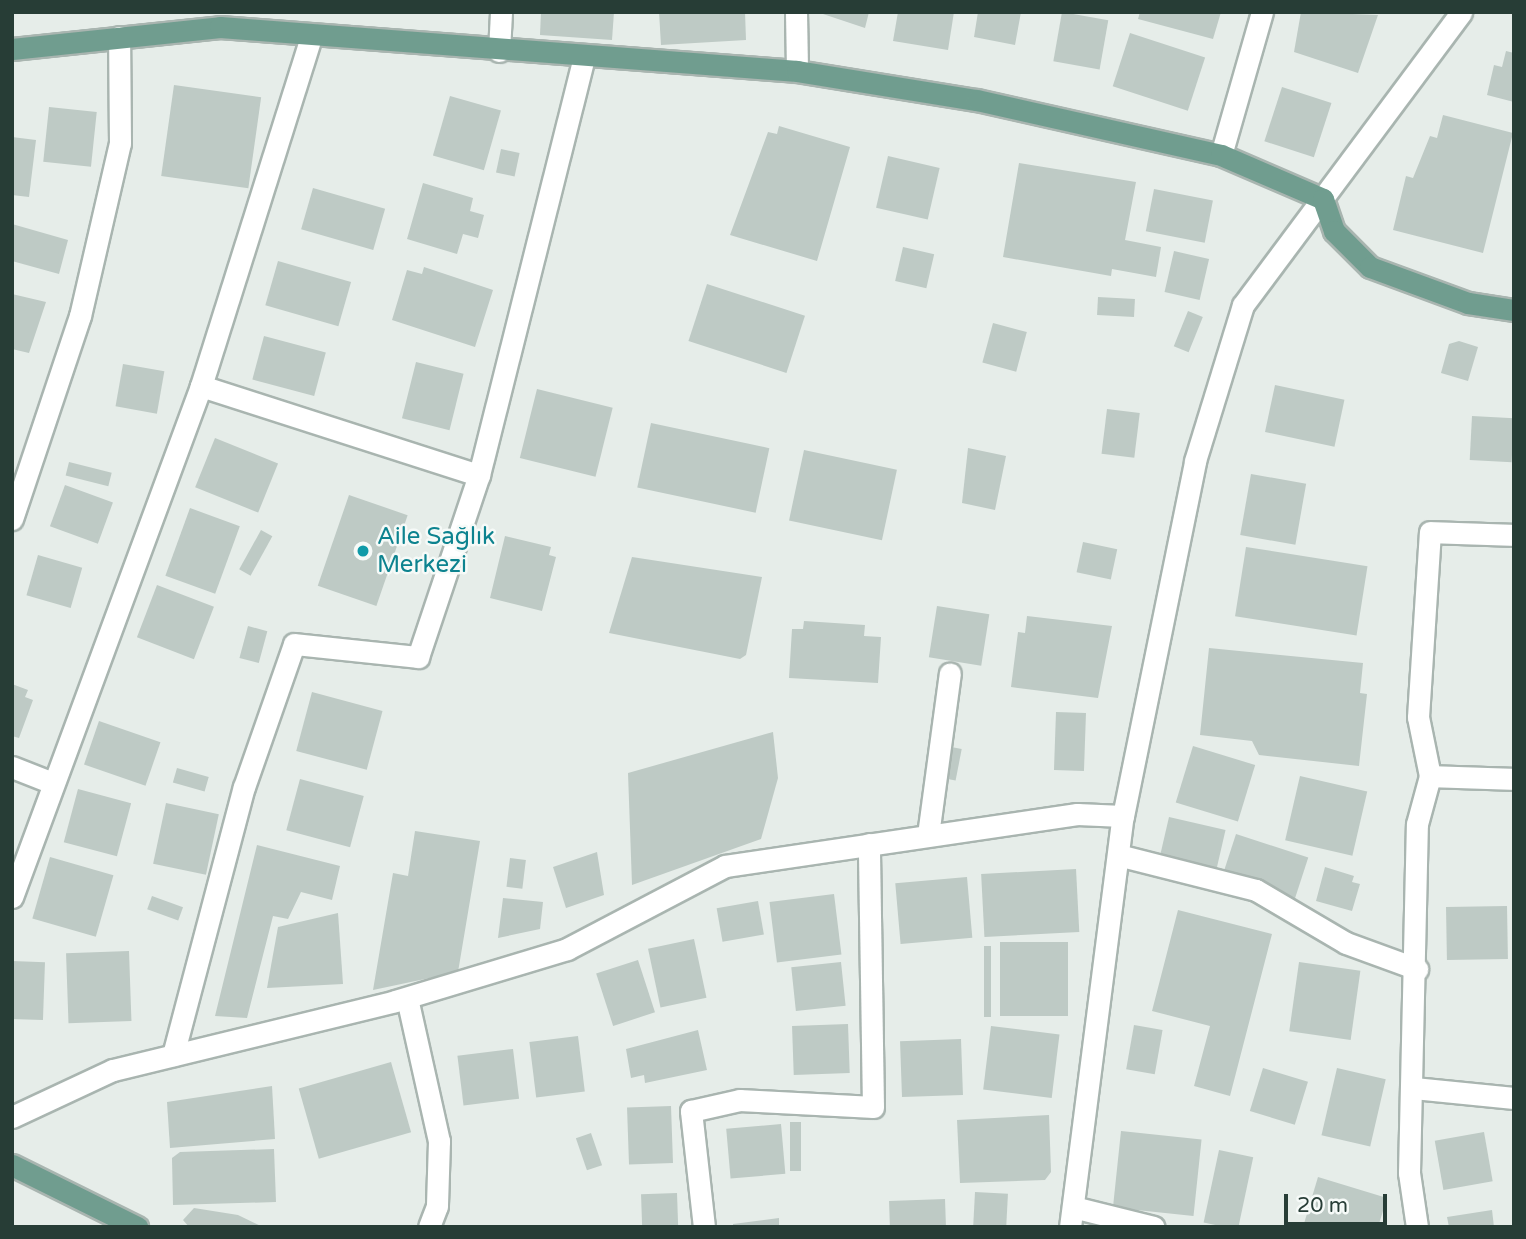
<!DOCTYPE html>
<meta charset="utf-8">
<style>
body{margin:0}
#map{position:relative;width:1526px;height:1239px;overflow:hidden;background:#e6ede9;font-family:"Varela Round",sans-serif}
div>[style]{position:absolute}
.building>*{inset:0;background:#becac5;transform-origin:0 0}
.roads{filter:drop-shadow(2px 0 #a9b5b0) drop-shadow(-2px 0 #a9b5b0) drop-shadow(0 2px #a9b5b0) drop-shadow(0 -2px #a9b5b0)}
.minor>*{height:21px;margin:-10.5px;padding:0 10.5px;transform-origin:10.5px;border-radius:10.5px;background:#fff}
.major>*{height:21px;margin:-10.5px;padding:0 10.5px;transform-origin:10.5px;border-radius:10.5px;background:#709d8f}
.dots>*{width:19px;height:19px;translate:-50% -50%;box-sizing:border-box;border:4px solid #f6faf8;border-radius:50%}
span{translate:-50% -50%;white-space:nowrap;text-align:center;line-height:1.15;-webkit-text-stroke:5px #f6faf8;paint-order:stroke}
.culture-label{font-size:24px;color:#0d838f}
.left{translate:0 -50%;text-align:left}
.frame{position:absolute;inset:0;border:14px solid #273d36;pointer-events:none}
.scale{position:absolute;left:1284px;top:1194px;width:103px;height:32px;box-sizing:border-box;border:4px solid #273d36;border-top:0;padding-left:9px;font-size:21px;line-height:24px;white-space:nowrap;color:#273d36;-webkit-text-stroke:5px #f6faf8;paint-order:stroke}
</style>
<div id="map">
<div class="building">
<i style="clip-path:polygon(541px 12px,614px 12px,612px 40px,540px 35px)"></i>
<i style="clip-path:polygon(659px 12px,745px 12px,746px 40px,661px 45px)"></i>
<i style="clip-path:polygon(817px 12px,869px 12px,865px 28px)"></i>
<i style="clip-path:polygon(898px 12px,954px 12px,948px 50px,893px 41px)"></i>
<i style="clip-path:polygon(978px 12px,1021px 12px,1015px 45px,974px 37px)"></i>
<i style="left:1062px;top:12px;width:47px;height:50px;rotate:10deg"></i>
<i style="clip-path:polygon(1140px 12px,1221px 12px,1213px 39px,1138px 19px)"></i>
<i style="clip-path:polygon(1301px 12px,1378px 15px,1358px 73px,1294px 52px)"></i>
<i style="left:1130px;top:33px;width:79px;height:56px;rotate:18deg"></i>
<i style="clip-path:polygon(1506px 51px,1514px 53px,1514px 102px,1487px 95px,1494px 65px,1502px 67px)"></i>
<i style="left:174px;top:85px;width:88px;height:92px;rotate:8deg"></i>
<i style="left:1282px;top:87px;width:52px;height:57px;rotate:18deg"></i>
<i style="left:450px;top:96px;width:53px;height:62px;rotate:16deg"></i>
<i style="left:49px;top:107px;width:48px;height:55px;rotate:6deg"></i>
<i style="clip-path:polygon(1443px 115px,1513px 133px,1483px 253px,1393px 230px,1406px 176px,1413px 178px,1430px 136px,1437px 138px)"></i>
<i style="clip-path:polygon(779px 126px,850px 147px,817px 261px,730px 235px,768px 132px,777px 134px)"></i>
<i style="clip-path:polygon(12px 137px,36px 140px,29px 197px,12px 195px)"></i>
<i style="left:501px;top:149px;width:19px;height:24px;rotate:12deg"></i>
<i style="left:888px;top:156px;width:53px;height:53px;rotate:13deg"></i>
<i style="clip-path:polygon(1019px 163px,1136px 182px,1125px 240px,1161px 247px,1156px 277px,1112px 269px,1111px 276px,1003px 257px)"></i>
<i style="clip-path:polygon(423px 183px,473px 198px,470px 211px,484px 215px,478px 238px,463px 234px,457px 254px,407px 239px)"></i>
<i style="left:313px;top:188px;width:75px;height:43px;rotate:16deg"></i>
<i style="left:1154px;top:189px;width:60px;height:43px;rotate:11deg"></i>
<i style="clip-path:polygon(12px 224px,68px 240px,59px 274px,12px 261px)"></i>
<i style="left:903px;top:247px;width:32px;height:35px;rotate:13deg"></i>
<i style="left:1174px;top:251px;width:36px;height:42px;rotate:13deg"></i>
<i style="left:278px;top:261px;width:76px;height:46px;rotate:16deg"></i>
<i style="clip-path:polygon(424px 267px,493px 290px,475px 347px,392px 320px,407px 270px,422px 274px)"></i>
<i style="left:707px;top:284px;width:103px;height:60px;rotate:18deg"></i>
<i style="clip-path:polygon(12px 294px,46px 302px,29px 353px,12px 349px)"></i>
<i style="left:1098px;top:297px;width:37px;height:18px;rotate:3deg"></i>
<i style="left:1188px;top:311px;width:16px;height:38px;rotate:22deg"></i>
<i style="left:993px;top:323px;width:35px;height:41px;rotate:15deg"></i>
<i style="left:264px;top:336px;width:64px;height:45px;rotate:15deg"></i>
<i style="clip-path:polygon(1459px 341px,1478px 347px,1468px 381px,1441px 373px,1449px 344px)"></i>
<i style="left:416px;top:362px;width:49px;height:58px;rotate:14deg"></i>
<i style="left:123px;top:364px;width:42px;height:43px;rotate:10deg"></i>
<i style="left:1275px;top:385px;width:71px;height:48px;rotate:12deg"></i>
<i style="left:537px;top:389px;width:78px;height:71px;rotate:14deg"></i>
<i style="left:1107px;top:409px;width:33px;height:45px;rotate:7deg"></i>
<i style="left:1472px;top:416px;width:42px;height:44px;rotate:3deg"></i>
<i style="left:651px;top:423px;width:121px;height:66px;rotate:12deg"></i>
<i style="left:215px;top:438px;width:68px;height:53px;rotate:22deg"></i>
<i style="clip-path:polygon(968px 448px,1006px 456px,995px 510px,962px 503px)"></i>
<i style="left:804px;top:450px;width:95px;height:72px;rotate:12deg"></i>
<i style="left:69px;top:462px;width:44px;height:14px;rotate:14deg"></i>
<i style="left:1251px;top:474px;width:56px;height:62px;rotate:10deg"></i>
<i style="left:65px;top:485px;width:51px;height:44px;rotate:20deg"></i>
<i style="left:349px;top:495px;width:62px;height:96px;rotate:19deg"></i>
<i style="left:190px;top:508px;width:53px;height:72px;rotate:20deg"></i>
<i style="left:261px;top:530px;width:13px;height:45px;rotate:29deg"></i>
<i style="clip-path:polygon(505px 536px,551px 547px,549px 555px,556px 557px,542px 611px,490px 598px)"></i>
<i style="left:1083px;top:542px;width:35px;height:31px;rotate:12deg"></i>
<i style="left:1246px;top:547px;width:123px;height:70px;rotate:9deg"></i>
<i style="left:38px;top:555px;width:46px;height:42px;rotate:16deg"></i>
<i style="clip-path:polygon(632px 557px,762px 577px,746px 655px,740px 659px,609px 633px)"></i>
<i style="left:157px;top:585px;width:61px;height:56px;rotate:21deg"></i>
<i style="left:937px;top:606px;width:53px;height:52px;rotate:9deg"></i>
<i style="clip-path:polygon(1027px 616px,1112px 626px,1098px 698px,1011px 687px,1018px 632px,1025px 633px)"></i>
<i style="clip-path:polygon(804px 621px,865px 625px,864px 636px,881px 637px,878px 683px,789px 678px,792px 629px,803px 629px)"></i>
<i style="left:248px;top:626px;width:20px;height:33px;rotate:15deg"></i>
<i style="clip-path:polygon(1209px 648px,1363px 663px,1360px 693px,1367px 694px,1359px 766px,1259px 755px,1252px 741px,1200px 735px)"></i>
<i style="clip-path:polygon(12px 684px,28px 690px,25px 697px,33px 700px,19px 738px,12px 736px)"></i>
<i style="left:312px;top:692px;width:73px;height:61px;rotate:15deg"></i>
<i style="left:1056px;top:712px;width:30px;height:58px;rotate:2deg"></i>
<i style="left:99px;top:721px;width:65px;height:46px;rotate:19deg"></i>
<i style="clip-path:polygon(773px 732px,778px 778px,761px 839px,632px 885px,628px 773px)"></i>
<i style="left:946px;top:746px;width:16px;height:32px;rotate:11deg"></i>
<i style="left:1193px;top:746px;width:65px;height:59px;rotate:17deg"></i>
<i style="left:177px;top:768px;width:33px;height:15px;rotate:16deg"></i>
<i style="left:1300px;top:776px;width:69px;height:66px;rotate:13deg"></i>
<i style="left:300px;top:779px;width:66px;height:53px;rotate:15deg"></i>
<i style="left:78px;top:789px;width:55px;height:55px;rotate:15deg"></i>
<i style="left:166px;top:803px;width:54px;height:62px;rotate:12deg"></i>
<i style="left:1169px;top:817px;width:58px;height:45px;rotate:13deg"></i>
<i style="clip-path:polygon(415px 831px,480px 841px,458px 972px,373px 990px,393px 873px,408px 876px)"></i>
<i style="left:1236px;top:834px;width:76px;height:45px;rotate:18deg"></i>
<i style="clip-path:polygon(257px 845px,340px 866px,332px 900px,301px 892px,288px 919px,273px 916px,247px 1018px,215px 1016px)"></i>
<i style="clip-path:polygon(597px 852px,604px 895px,566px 908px,553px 867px)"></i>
<i style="left:50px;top:857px;width:66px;height:64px;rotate:16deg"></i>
<i style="left:510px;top:858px;width:16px;height:29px;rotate:7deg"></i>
<i style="clip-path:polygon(1325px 867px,1354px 876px,1352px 882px,1360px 884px,1352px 911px,1316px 901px)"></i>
<i style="left:1076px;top:869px;width:63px;height:95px;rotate:87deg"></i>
<i style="left:967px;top:877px;width:61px;height:72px;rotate:85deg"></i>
<i style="left:834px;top:894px;width:61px;height:65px;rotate:83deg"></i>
<i style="left:152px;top:896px;width:33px;height:14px;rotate:20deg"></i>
<i style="clip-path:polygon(503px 898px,543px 902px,540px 929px,498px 938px)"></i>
<i style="left:758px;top:901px;width:34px;height:42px;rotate:80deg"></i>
<i style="left:1507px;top:906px;width:53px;height:61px;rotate:89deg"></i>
<i style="clip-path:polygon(1178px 910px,1272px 934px,1230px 1096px,1194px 1086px,1210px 1026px,1152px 1011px)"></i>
<i style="clip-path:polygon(338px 913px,343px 984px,267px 988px,278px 927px)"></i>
<i style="left:694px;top:939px;width:60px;height:47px;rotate:78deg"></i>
<i style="left:1000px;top:942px;width:68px;height:74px"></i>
<i style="left:984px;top:946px;width:7px;height:71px"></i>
<i style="left:129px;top:951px;width:70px;height:63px;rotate:88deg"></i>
<i style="left:638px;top:960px;width:55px;height:44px;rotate:72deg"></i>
<i style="left:12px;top:961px;width:33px;height:58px;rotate:2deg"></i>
<i style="left:841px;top:962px;width:44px;height:50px;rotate:84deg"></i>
<i style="left:1299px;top:962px;width:62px;height:70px;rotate:8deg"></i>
<i style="left:848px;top:1024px;width:49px;height:56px;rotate:88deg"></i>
<i style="left:1134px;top:1025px;width:29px;height:45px;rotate:10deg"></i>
<i style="left:991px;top:1026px;width:69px;height:64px;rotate:7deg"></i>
<i style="clip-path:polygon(698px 1030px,707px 1070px,645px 1083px,644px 1075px,631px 1078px,626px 1049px)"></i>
<i style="left:578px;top:1036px;width:56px;height:49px;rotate:83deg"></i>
<i style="left:961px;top:1039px;width:56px;height:61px;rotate:88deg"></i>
<i style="left:513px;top:1049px;width:50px;height:56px;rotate:83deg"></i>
<i style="left:391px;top:1062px;width:73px;height:96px;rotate:74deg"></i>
<i style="left:1263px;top:1068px;width:47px;height:45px;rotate:17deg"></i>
<i style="left:1337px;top:1068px;width:50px;height:69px;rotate:13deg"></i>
<i style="clip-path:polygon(272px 1086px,275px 1139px,170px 1148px,167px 1102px)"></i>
<i style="left:671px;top:1106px;width:57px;height:44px;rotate:88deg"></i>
<i style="clip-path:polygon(1049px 1115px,1051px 1172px,1045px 1180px,960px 1183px,957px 1120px)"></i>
<i style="left:790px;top:1122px;width:11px;height:49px"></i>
<i style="left:781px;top:1124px;width:50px;height:55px;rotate:85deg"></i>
<i style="left:1121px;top:1131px;width:81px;height:77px;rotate:6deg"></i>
<i style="left:1484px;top:1132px;width:50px;height:50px;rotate:80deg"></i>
<i style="left:591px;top:1133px;width:34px;height:16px;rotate:71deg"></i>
<i style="clip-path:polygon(274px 1149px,276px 1202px,173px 1205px,172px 1158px,180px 1152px)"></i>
<i style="left:1219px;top:1150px;width:35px;height:74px;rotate:12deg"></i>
<i style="clip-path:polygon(1318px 1177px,1387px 1198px,1378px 1227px,1303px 1227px)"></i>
<i style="left:975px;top:1192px;width:33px;height:35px;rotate:3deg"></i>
<i style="left:677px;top:1193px;width:34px;height:36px;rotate:88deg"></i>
<i style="left:945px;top:1199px;width:28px;height:56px;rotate:88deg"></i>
<i style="clip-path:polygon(194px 1208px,238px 1215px,263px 1227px,189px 1227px,183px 1220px)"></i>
<i style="clip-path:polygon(1492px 1210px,1494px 1227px,1449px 1227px,1447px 1217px)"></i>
<i style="clip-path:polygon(779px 1218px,779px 1227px,733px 1227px,733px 1224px)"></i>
</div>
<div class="roads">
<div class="minor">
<i style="left:796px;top:12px;width:59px;rotate:89deg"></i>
<i style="left:499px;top:51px;width:39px;rotate:-87deg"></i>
<i style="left:1221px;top:155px;width:149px;rotate:-74deg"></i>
<i style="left:201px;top:386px;width:292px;rotate:17.8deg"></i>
<i style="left:12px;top:519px;width:214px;rotate:-71.5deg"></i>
<i style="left:80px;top:316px;width:178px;rotate:-77deg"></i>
<i style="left:120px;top:143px;width:106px;rotate:-90.5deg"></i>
<i style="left:12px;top:767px;width:41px;rotate:21.5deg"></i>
<i style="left:1430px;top:776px;width:84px;rotate:2deg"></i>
<i style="left:928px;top:835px;width:163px;rotate:-82.3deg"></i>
<i style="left:1118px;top:855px;width:142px;rotate:14.2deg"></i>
<i style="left:1256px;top:890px;width:104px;rotate:30.5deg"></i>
<i style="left:1346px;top:943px;width:76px;rotate:20.1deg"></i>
<i style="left:12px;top:897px;width:545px;rotate:-69.7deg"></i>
<i style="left:201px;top:386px;width:366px;rotate:-72.5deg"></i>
<i style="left:407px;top:998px;width:147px;rotate:77.4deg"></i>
<i style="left:439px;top:1141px;width:65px;rotate:91.8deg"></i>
<i style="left:437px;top:1206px;width:22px;rotate:111deg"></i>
<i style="left:173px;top:1055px;width:277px;rotate:-75.2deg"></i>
<i style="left:244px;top:787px;width:151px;rotate:-70.7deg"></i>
<i style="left:294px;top:644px;width:125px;rotate:6deg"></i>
<i style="left:418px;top:657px;width:192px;rotate:-71.5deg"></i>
<i style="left:479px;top:475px;width:432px;rotate:-75.9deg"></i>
<i style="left:1414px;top:1088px;width:100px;rotate:5.7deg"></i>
<i style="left:12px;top:1117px;width:111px;rotate:-25deg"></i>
<i style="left:113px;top:1070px;width:290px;rotate:-13.7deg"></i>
<i style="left:395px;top:1001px;width:180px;rotate:-16.8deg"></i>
<i style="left:567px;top:949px;width:178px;rotate:-27.7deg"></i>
<i style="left:725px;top:866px;width:356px;rotate:-8.4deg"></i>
<i style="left:1077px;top:814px;width:46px;rotate:2.5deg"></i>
<i style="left:1123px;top:816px;width:362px;rotate:-78.5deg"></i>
<i style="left:1195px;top:461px;width:163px;rotate:-72.9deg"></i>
<i style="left:1243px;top:305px;width:365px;rotate:-53.3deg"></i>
<i style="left:1073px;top:1207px;width:83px;rotate:13.9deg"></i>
<i style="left:704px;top:1227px;width:117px;rotate:-96.4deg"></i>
<i style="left:691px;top:1111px;width:50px;rotate:-12.7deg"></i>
<i style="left:740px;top:1100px;width:133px;rotate:3deg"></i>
<i style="left:873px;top:1107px;width:263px;rotate:-90.9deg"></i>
<i style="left:1070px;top:1227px;width:414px;rotate:-82.7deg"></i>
<i style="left:1417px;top:1227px;width:55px;rotate:-98.4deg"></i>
<i style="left:1409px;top:1173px;width:349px;rotate:-88.7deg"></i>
<i style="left:1417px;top:824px;width:50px;rotate:-74.8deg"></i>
<i style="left:1430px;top:776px;width:60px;rotate:-101.5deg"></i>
<i style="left:1418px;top:717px;width:185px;rotate:-86.3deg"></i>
<i style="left:1430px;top:532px;width:84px;rotate:2deg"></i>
</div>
<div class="major">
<i style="left:12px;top:49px;width:209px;rotate:-6deg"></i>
<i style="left:220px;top:27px;width:579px;rotate:4.36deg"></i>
<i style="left:797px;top:71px;width:182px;rotate:9.2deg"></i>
<i style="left:977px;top:100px;width:250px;rotate:12.7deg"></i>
<i style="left:1221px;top:155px;width:111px;rotate:23.3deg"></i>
<i style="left:1323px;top:199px;width:34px;rotate:71deg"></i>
<i style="left:1334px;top:231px;width:51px;rotate:45deg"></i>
<i style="left:1370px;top:267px;width:104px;rotate:20.2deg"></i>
<i style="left:1468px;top:303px;width:47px;rotate:8.7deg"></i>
<i style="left:12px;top:1165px;width:140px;rotate:26.4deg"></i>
</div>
</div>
<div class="dots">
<i style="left:363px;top:551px;background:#0f9aa8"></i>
</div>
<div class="culture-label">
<span class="left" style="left:377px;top:551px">Aile Sağlık<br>Merkezi</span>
</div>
<div class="frame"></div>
<div class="scale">20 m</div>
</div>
